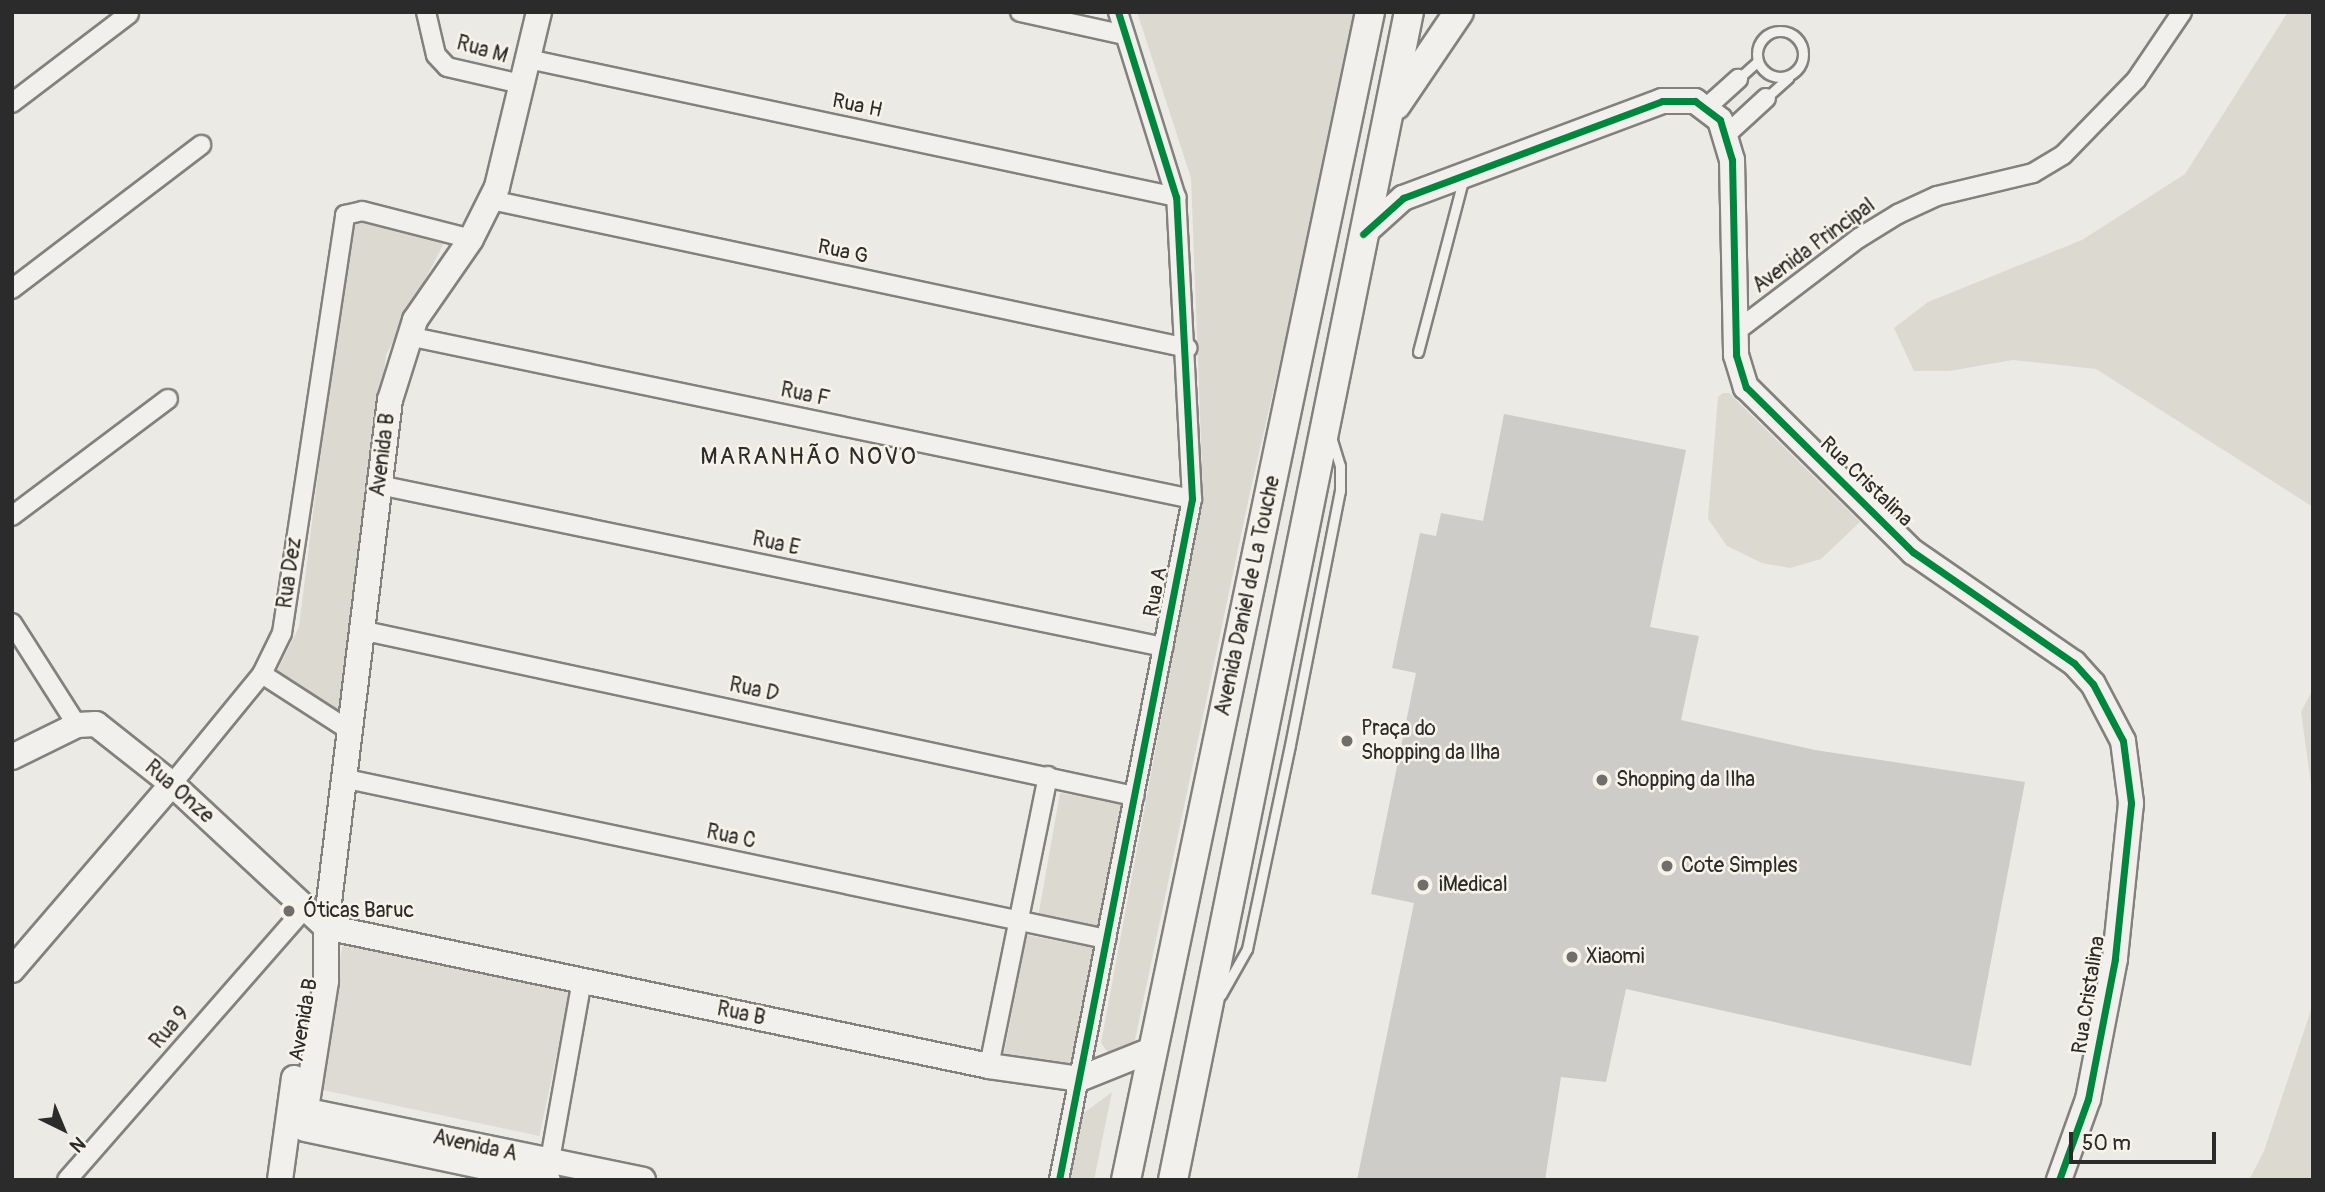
<!DOCTYPE html>
<meta charset="utf-8">
<style>
body{margin:0}
#map{position:relative;width:2325px;height:1192px;overflow:hidden;background:#eceae4;font-family:Pangolin,sans-serif}
div>[style]{position:absolute}
.built>*{inset:0;background:#dddbd3;transform-origin:0 0}
.green>*{inset:0;background:#dcd9d1;transform-origin:0 0}
.building>*{inset:0;background:#ceccc8}
.roads{filter:drop-shadow(2px 0 #82817e) drop-shadow(-2px 0 #82817e) drop-shadow(0 2px #82817e) drop-shadow(0 -2px #82817e)}
.lane>*{height:9px;margin:-4.5px;padding:0 4.5px;transform-origin:4.5px;border-radius:4.5px;background:#f1f0ec}
.lane>.ring{margin:-4.5px;padding:0;box-sizing:content-box;background:none;border:9px solid #f1f0ec;border-radius:50%}
.street>*{height:18px;margin:-9px;padding:0 9px;transform-origin:9px;border-radius:9px;background:#f1f0ec}
.secondary>*{height:24px;margin:-12px;padding:0 12px;transform-origin:12px;border-radius:12px;background:#f1f0ec}
.primary>*{height:28px;margin:-14px;padding:0 14px;transform-origin:14px;border-radius:14px;background:#f1f0ec}
.cycleway>*{height:7px;margin:-3.5px;padding:0 3.5px;transform-origin:3.5px;border-radius:3.5px;background:#00873e}
.dots>*{width:19px;height:19px;translate:-50% -50%;box-sizing:border-box;border:4px solid #f7f3e8;border-radius:50%}
span{translate:-50% -50%;white-space:nowrap;text-align:center;line-height:1.15;-webkit-text-stroke:5px #f7f3e8;paint-order:stroke}
.street-label{font-size:21px;color:#2b2b2b}
.poi-label{font-size:21px;color:#2b2b2b}
.left{translate:0 -50%;text-align:left}
.quarter-label{font-size:24px;color:#2b2b2b;letter-spacing:2px}
.frame{position:absolute;inset:0;border:14px solid #2b2b2b;pointer-events:none}
.north{position:absolute;left:28px;top:1094px;width:70px;height:70px;-webkit-text-stroke:5px #f7f3e8;paint-order:stroke;rotate:137deg;font-size:19px;font-weight:700;line-height:28px;text-align:center;color:#2b2b2b}
.north::after{content:'';display:block;margin:auto;width:24px;height:32px;background:#2b2b2b;clip-path:polygon(50% 0,100% 100%,50% 72%,0 100%)}
.scale{position:absolute;left:2069px;top:1132px;width:147px;height:32px;box-sizing:border-box;border:4px solid #2b2b2b;border-top:0;padding-left:9px;font-size:21px;line-height:24px;white-space:nowrap;color:#2b2b2b;-webkit-text-stroke:5px #f7f3e8;paint-order:stroke}
</style>
<div id="map">
<div class="built">
<i style="left:343px;top:944px;width:232px;height:147px;rotate:12deg"></i>
</div>
<div class="green">
<i style="clip-path:polygon(1137px 12px,1360px 12px,1249px 497px,1135px 1040px,1126px 1051px,1110px 1055px,1101px 1043px,1203px 493px,1191px 178px)"></i>
<i style="clip-path:polygon(2288px 12px,2313px 12px,2313px 507px,2096px 369px,2013px 360px,1949px 371px,1914px 371px,1894px 328px,1928px 302px,2082px 240px,2185px 174px)"></i>
<i style="clip-path:polygon(350px 214px,444px 243px,386px 355px,342px 715px,276px 673px,299px 627px)"></i>
<i style="clip-path:polygon(1723px 393px,1729px 393px,1860px 522px,1821px 559px,1790px 568px,1762px 563px,1727px 546px,1708px 519px,1718px 397px)"></i>
<i style="clip-path:polygon(2313px 689px,2313px 798px,2301px 712px)"></i>
<i style="left:1060px;top:793px;width:66px;height:125px;rotate:10deg"></i>
<i style="left:1027px;top:935px;width:67px;height:126px;rotate:11deg"></i>
<i style="clip-path:polygon(2313px 984px,2313px 1180px,2249px 1180px,2264px 1151px,2312px 1007px)"></i>
<i style="clip-path:polygon(1112px 1092px,1094px 1180px,1068px 1180px,1081px 1115px)"></i>
</div>
<div class="building">
<i style="clip-path:polygon(1504px 414px,1686px 450px,1650px 627px,1699px 636px,1681px 720px,1815px 750px,2025px 782px,1971px 1066px,1626px 989px,1606px 1082px,1561px 1077px,1545px 1180px,1357px 1180px,1414px 903px,1371px 894px,1416px 673px,1392px 668px,1420px 533px,1436px 536px,1441px 513px,1483px 521px)"></i>
</div>
<div class="roads">
<div class="lane">
<i class="ring" style="left:1757px;top:31px;width:37px;height:37px"></i>
<i style="left:1738px;top:79px;width:25px;rotate:-42deg"></i>
<i style="left:1766px;top:98px;width:30px;rotate:-42deg"></i>
<i style="left:1418px;top:352px;width:177px;rotate:-75.3deg"></i>
<i style="left:1221px;top:995px;width:53px;rotate:-60.5deg"></i>
<i style="left:1247px;top:949px;width:208px;rotate:-78.1deg"></i>
<i style="left:1290px;top:745px;width:259px;rotate:-78.9deg"></i>
<i style="left:1340px;top:491px;width:25px;rotate:-90deg"></i>
<i style="left:1340px;top:466px;width:28px;rotate:-107deg"></i>
</div>
<div class="street">
<i style="left:426px;top:12px;width:44px;rotate:76.9deg"></i>
<i style="left:436px;top:55px;width:16px;rotate:47deg"></i>
<i style="left:447px;top:67px;width:76px;rotate:12.9deg"></i>
<i style="left:1020px;top:12px;width:107px;rotate:12.4deg"></i>
<i style="left:528px;top:59px;width:663px;rotate:12.02deg"></i>
<i style="left:12px;top:103px;width:147px;rotate:-37.3deg"></i>
<i style="left:1707px;top:107px;width:42px;rotate:-42.1deg"></i>
<i style="left:1727px;top:134px;width:53px;rotate:-42.7deg"></i>
<i style="left:491px;top:200px;width:712px;rotate:12deg"></i>
<i style="left:12px;top:289px;width:238px;rotate:-37.3deg"></i>
<i style="left:1735px;top:332px;width:156px;rotate:-37.2deg"></i>
<i style="left:1859px;top:238px;width:46px;rotate:-31.6deg"></i>
<i style="left:1898px;top:214px;width:43px;rotate:-24.8deg"></i>
<i style="left:1937px;top:196px;width:99px;rotate:-13.5deg"></i>
<i style="left:2033px;top:173px;width:35px;rotate:-31deg"></i>
<i style="left:2063px;top:155px;width:105px;rotate:-45.8deg"></i>
<i style="left:2136px;top:80px;width:82px;rotate:-55.9deg"></i>
<i style="left:408px;top:336px;width:801px;rotate:11.74deg"></i>
<i style="left:379px;top:485px;width:801px;rotate:11.67deg"></i>
<i style="left:12px;top:516px;width:195px;rotate:-36.9deg"></i>
<i style="left:12px;top:623px;width:121px;rotate:57.5deg"></i>
<i style="left:365px;top:631px;width:787px;rotate:12.11deg"></i>
<i style="left:262px;top:674px;width:107px;rotate:32.8deg"></i>
<i style="left:347px;top:779px;width:776px;rotate:11.9deg"></i>
<i style="left:172px;top:784px;width:142px;rotate:-50.7deg"></i>
<i style="left:262px;top:674px;width:46px;rotate:-64deg"></i>
<i style="left:282px;top:633px;width:423px;rotate:-81.4deg"></i>
<i style="left:345px;top:215px;width:17px;rotate:-13deg"></i>
<i style="left:362px;top:211px;width:113px;rotate:14.4deg"></i>
<i style="left:989px;top:1066px;width:296px;rotate:-78.5deg"></i>
<i style="left:548px;top:1171px;width:193px;rotate:-79.9deg"></i>
<i style="left:67px;top:1180px;width:364px;rotate:-48.8deg"></i>
<i style="left:1059px;top:1180px;width:694px;rotate:-78.95deg"></i>
<i style="left:1192px;top:499px;width:302px;rotate:-93deg"></i>
<i style="left:1176px;top:197px;width:194px;rotate:-107.4deg"></i>
</div>
<div class="secondary">
<i style="left:1363px;top:234px;width:54px;rotate:-42deg"></i>
<i style="left:1403px;top:198px;width:277px;rotate:-20.5deg"></i>
<i style="left:1662px;top:101px;width:33px"></i>
<i style="left:1695px;top:101px;width:31px;rotate:37deg"></i>
<i style="left:1720px;top:120px;width:42px;rotate:73.3deg"></i>
<i style="left:1732px;top:160px;width:195px;rotate:88.8deg"></i>
<i style="left:1736px;top:355px;width:34px;rotate:73deg"></i>
<i style="left:1746px;top:387px;width:235px;rotate:44.7deg"></i>
<i style="left:1913px;top:552px;width:196px;rotate:34.6deg"></i>
<i style="left:2074px;top:663px;width:28px;rotate:48deg"></i>
<i style="left:2093px;top:684px;width:64px;rotate:62.2deg"></i>
<i style="left:2123px;top:741px;width:63px;rotate:82.6deg"></i>
<i style="left:2131px;top:803px;width:157px;rotate:95.9deg"></i>
<i style="left:2115px;top:959px;width:143px;rotate:100.9deg"></i>
<i style="left:2088px;top:1099px;width:86px;rotate:109.7deg"></i>
<i style="left:12px;top:757px;width:72px;rotate:-26.2deg"></i>
<i style="left:77px;top:725px;width:19px;rotate:-3deg"></i>
<i style="left:96px;top:724px;width:97px;rotate:38.3deg"></i>
<i style="left:172px;top:784px;width:210px;rotate:42.9deg"></i>
<i style="left:326px;top:927px;width:677px;rotate:11.84deg"></i>
<i style="left:989px;top:1066px;width:91px;rotate:8.2deg"></i>
<i style="left:1079px;top:1079px;width:81px;rotate:-21.8deg"></i>
<i style="left:12px;top:970px;width:245px;rotate:-49.3deg"></i>
<i style="left:306px;top:1109px;width:130px;rotate:-81.1deg"></i>
<i style="left:326px;top:981px;width:54px;rotate:-90deg"></i>
<i style="left:326px;top:927px;width:531px;rotate:-83.08deg"></i>
<i style="left:390px;top:400px;width:84px;rotate:-72.6deg"></i>
<i style="left:415px;top:320px;width:98px;rotate:-55.3deg"></i>
<i style="left:471px;top:239px;width:58px;rotate:-63.4deg"></i>
<i style="left:497px;top:187px;width:180px;rotate:-76.5deg"></i>
<i style="left:308px;top:1111px;width:342px;rotate:11.6deg"></i>
<i style="left:305px;top:1129px;width:248px;rotate:11.9deg"></i>
<i style="left:280px;top:1180px;width:103px;rotate:-82.2deg"></i>
</div>
<div class="primary">
<i style="left:1396px;top:105px;width:112px;rotate:-55.9deg"></i>
<i style="left:1126px;top:1180px;width:1193px;rotate:-78.2deg"></i>
<i style="left:1173px;top:1180px;width:1192px;rotate:-78.58deg"></i>
</div>
</div>
<div class="cycleway">
<i style="left:1363px;top:234px;width:54px;rotate:-42deg"></i>
<i style="left:1403px;top:198px;width:277px;rotate:-20.5deg"></i>
<i style="left:1662px;top:101px;width:33px"></i>
<i style="left:1695px;top:101px;width:31px;rotate:37deg"></i>
<i style="left:1720px;top:120px;width:42px;rotate:73.3deg"></i>
<i style="left:1732px;top:160px;width:195px;rotate:88.8deg"></i>
<i style="left:1736px;top:355px;width:34px;rotate:73deg"></i>
<i style="left:1746px;top:387px;width:235px;rotate:44.7deg"></i>
<i style="left:1913px;top:552px;width:196px;rotate:34.6deg"></i>
<i style="left:2074px;top:663px;width:28px;rotate:48deg"></i>
<i style="left:2093px;top:684px;width:64px;rotate:62.2deg"></i>
<i style="left:2123px;top:741px;width:63px;rotate:82.6deg"></i>
<i style="left:2131px;top:803px;width:157px;rotate:95.9deg"></i>
<i style="left:2115px;top:959px;width:143px;rotate:100.9deg"></i>
<i style="left:2088px;top:1099px;width:86px;rotate:109.7deg"></i>
<i style="left:1059px;top:1180px;width:694px;rotate:-78.95deg"></i>
<i style="left:1192px;top:499px;width:302px;rotate:-93deg"></i>
<i style="left:1176px;top:197px;width:194px;rotate:-107.4deg"></i>
</div>
<div class="dots">
<i style="left:1347px;top:741px;background:#6f6e6c"></i>
<i style="left:1602px;top:780px;background:#6f6e6c"></i>
<i style="left:1667px;top:866px;background:#6f6e6c"></i>
<i style="left:1423px;top:885px;background:#6f6e6c"></i>
<i style="left:289px;top:911px;background:#6f6e6c"></i>
<i style="left:1572px;top:957px;background:#6f6e6c"></i>
</div>
<div class="street-label">
<span style="left:482px;top:50px;rotate:16deg">Rua M</span>
<span style="left:857px;top:106px;rotate:12deg">Rua H</span>
<span style="left:1814px;top:246px;rotate:-36deg">Avenida Principal</span>
<span style="left:843px;top:252px;rotate:12deg">Rua G</span>
<span style="left:805px;top:395px;rotate:12deg">Rua F</span>
<span style="left:383px;top:455px;rotate:-83deg">Avenida B</span>
<span style="left:1866px;top:482px;rotate:44deg">Rua Cristalina</span>
<span style="left:776px;top:544px;rotate:12deg">Rua E</span>
<span style="left:290px;top:573px;rotate:-82deg">Rua Dez</span>
<span style="left:1156px;top:592px;rotate:-79deg">Rua A</span>
<span style="left:1248px;top:596px;rotate:-78deg">Avenida Daniel de La Touche</span>
<span style="left:754px;top:690px;rotate:12deg">Rua D</span>
<span style="left:179px;top:792px;rotate:41deg">Rua Onze</span>
<span style="left:731px;top:837px;rotate:12deg">Rua C</span>
<span style="left:2089px;top:995px;rotate:-81deg">Rua Cristalina</span>
<span style="left:741px;top:1014px;rotate:12deg">Rua B</span>
<span style="left:304px;top:1020px;rotate:-80deg">Avenida B</span>
<span style="left:170px;top:1028px;rotate:-49deg">Rua 9</span>
<span style="left:475px;top:1146px;rotate:12deg">Avenida A</span>
</div>
<div class="poi-label">
<span class="left" style="left:1361px;top:741px">Praça do<br>Shopping da Ilha</span>
<span class="left" style="left:1616px;top:780px">Shopping da Ilha</span>
<span class="left" style="left:1681px;top:866px">Cote Simples</span>
<span class="left" style="left:1439px;top:885px">iMedical</span>
<span class="left" style="left:303px;top:911px">Óticas Baruc</span>
<span class="left" style="left:1586px;top:957px">Xiaomi</span>
</div>
<div class="quarter-label">
<span style="left:809px;top:457px">MARANHÃO NOVO</span>
</div>
<div class="frame"></div>
<div class="north">N</div>
<div class="scale">50 m</div>
</div>
